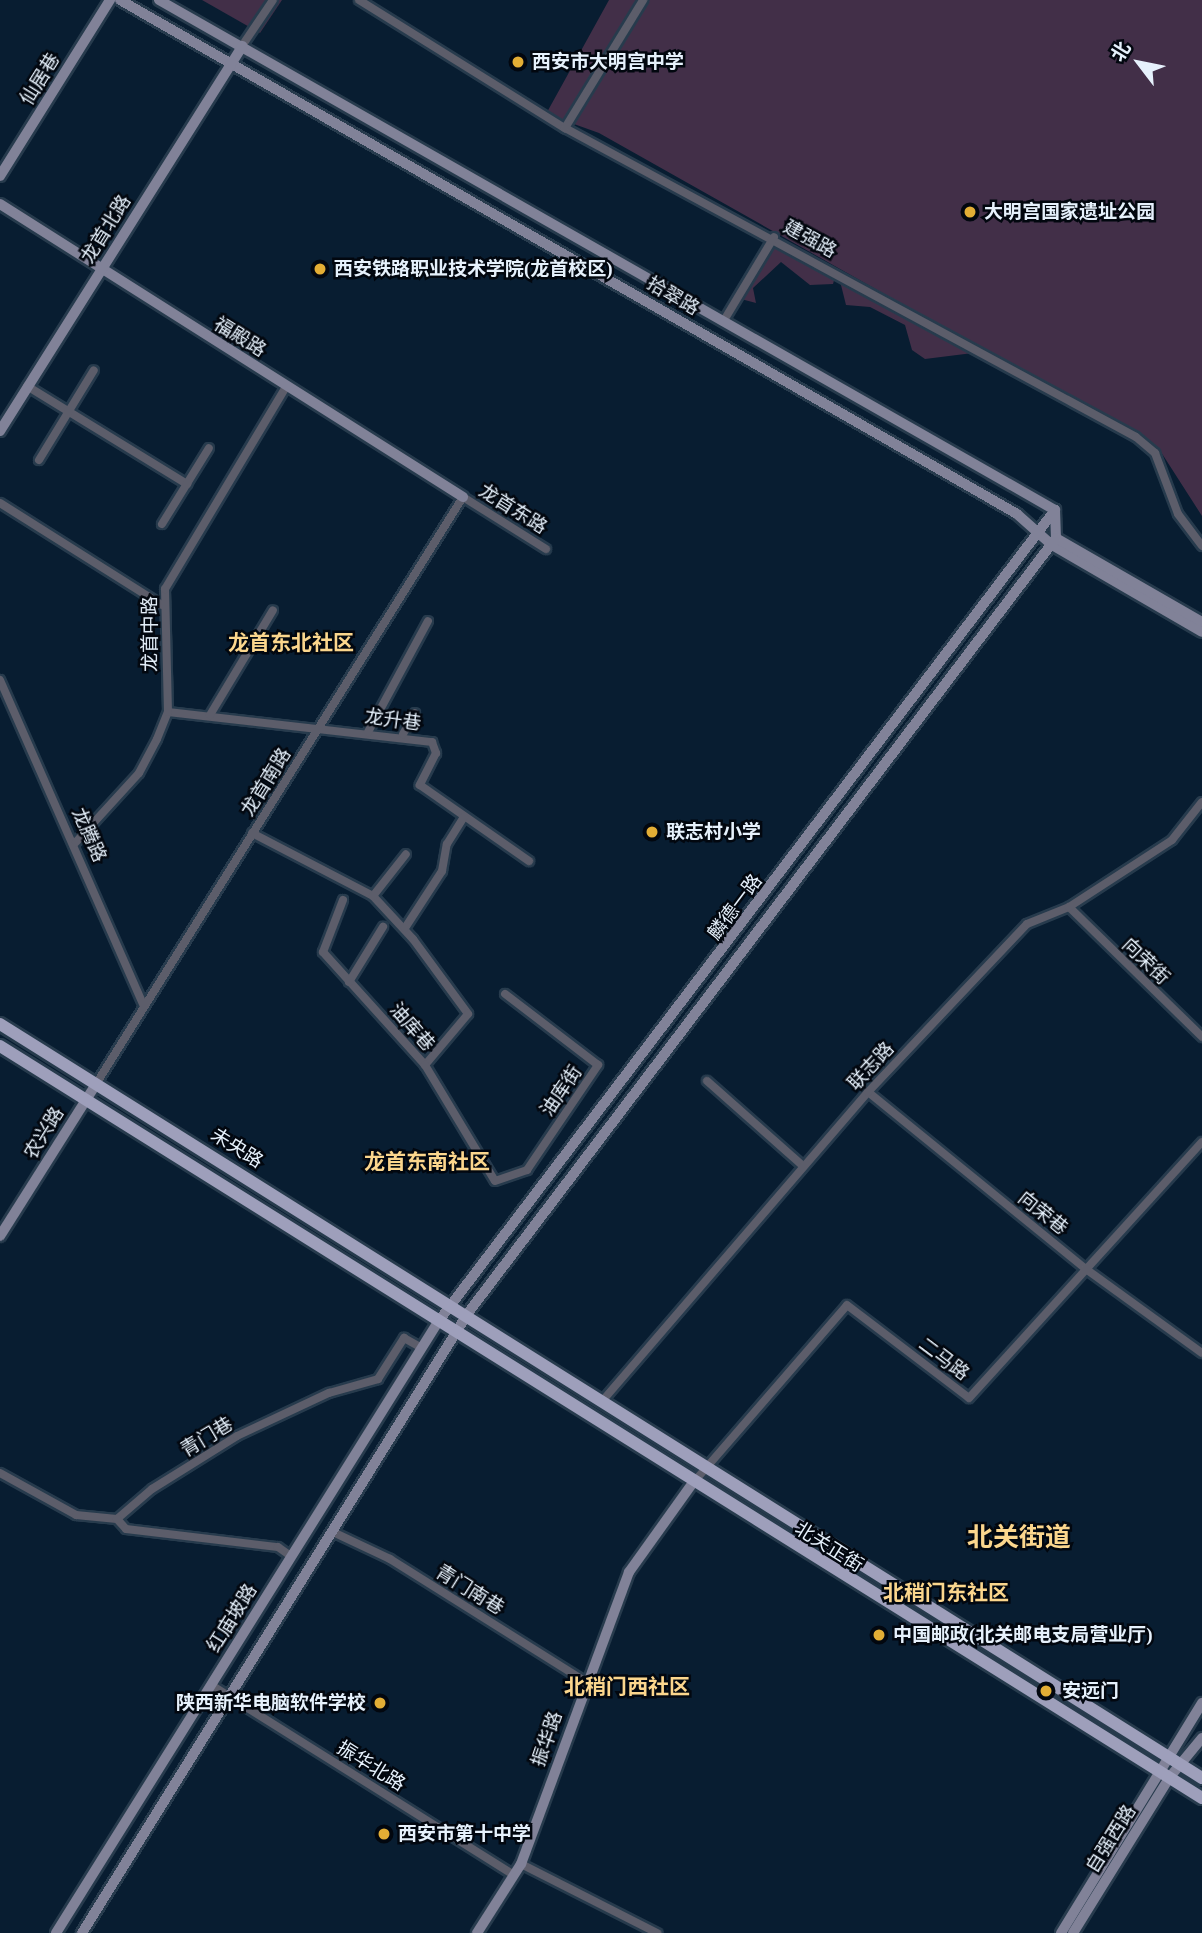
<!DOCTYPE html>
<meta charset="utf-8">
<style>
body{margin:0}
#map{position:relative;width:1202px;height:1933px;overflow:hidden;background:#081d31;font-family:"Times New Roman","Noto Sans SC",serif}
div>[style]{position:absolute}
.green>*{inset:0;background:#422f48}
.roads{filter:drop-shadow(2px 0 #273b4d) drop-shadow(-2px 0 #273b4d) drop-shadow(0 2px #273b4d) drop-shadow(0 -2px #273b4d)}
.street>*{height:8px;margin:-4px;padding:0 4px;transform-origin:4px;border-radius:4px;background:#5c5d6a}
.secondary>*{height:10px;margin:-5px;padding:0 5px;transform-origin:5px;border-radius:5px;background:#818298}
.primary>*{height:12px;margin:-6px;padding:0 6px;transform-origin:6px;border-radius:6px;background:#9e9fbb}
.dots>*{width:19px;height:19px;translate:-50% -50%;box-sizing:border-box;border:4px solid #02070f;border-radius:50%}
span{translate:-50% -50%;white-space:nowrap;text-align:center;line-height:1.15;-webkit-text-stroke:5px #02070f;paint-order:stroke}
.poi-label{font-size:19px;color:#e6f1fc;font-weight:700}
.left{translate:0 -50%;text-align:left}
.right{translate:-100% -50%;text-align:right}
.street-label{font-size:19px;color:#e6f1fc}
.neighbourhood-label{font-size:21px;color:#fbd68d;font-weight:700}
.district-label{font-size:26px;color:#fbd68d;font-weight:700}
.north{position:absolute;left:1104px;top:28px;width:70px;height:70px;-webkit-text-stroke:5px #02070f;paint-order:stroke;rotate:302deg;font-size:19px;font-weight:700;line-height:28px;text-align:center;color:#e6f1fc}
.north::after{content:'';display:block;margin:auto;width:24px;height:32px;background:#e6f1fc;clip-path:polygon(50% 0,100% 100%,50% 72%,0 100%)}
</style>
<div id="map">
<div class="green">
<i style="clip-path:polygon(202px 0,282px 0,260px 33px)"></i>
<i style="clip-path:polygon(609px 0,1202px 0,1202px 516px,1159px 449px,599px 133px,546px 114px)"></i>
<i style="clip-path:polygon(774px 243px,835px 277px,833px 284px,810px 285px,781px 262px,753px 288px,756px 303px,741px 299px)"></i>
<i style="clip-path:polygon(840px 281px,973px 353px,925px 359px,912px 350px,905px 325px,870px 307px,846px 305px)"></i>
</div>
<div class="roads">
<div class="street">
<i style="left:359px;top:0;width:243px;rotate:31.9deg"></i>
<i style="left:565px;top:128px;width:649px;rotate:28.42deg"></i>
<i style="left:1136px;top:437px;width:25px;rotate:40deg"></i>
<i style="left:1155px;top:453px;width:65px;rotate:69.3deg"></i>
<i style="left:1178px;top:514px;width:40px;rotate:53deg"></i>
<i style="left:242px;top:46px;width:55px;rotate:-56deg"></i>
<i style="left:565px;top:128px;width:150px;rotate:-58.6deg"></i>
<i style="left:723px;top:322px;width:99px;rotate:-59deg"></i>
<i style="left:27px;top:386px;width:188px;rotate:31.5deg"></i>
<i style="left:39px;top:460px;width:105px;rotate:-58.6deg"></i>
<i style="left:0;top:503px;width:191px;rotate:32.2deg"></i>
<i style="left:162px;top:524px;width:89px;rotate:-58.3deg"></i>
<i style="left:0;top:680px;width:356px;rotate:66.2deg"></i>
<i style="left:168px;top:712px;width:266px;rotate:6.5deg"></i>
<i style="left:432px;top:742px;width:12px;rotate:70deg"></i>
<i style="left:436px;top:753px;width:36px;rotate:117deg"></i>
<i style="left:420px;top:785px;width:133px;rotate:34.9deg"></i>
<i style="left:210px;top:715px;width:122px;rotate:-59deg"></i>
<i style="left:368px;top:732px;width:126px;rotate:-61.6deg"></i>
<i style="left:403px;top:734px;width:24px;rotate:-60deg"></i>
<i style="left:252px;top:833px;width:136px;rotate:27.5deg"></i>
<i style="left:373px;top:896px;width:59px;rotate:47.1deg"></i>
<i style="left:413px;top:939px;width:93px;rotate:53.7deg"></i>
<i style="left:468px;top:1014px;width:67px;rotate:130.1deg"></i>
<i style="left:76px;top:842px;width:93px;rotate:-47.6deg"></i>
<i style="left:139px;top:773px;width:38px;rotate:-62deg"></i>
<i style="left:157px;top:739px;width:29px;rotate:-68deg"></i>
<i style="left:168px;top:712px;width:123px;rotate:-91.4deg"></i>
<i style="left:165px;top:589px;width:235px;rotate:-59.1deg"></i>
<i style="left:373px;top:896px;width:53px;rotate:-51.8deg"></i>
<i style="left:343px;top:900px;width:56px;rotate:111deg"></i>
<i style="left:323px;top:952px;width:152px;rotate:47.9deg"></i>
<i style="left:425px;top:1065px;width:135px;rotate:58.9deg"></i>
<i style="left:495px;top:1181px;width:34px;rotate:-19deg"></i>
<i style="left:527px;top:1170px;width:127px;rotate:-55.9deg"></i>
<i style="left:598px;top:1065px;width:117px;rotate:-142.6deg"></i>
<i style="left:1069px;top:907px;width:186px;rotate:44.3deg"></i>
<i style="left:405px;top:928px;width:68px;rotate:-57deg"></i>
<i style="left:442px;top:871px;width:27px;rotate:-80deg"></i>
<i style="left:447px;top:844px;width:32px;rotate:-58deg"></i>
<i style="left:349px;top:982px;width:65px;rotate:-58.3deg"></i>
<i style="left:707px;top:1081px;width:128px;rotate:41.5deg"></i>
<i style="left:96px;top:1084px;width:692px;rotate:-57.99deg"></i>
<i style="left:463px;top:497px;width:98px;rotate:32.1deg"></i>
<i style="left:868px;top:1092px;width:281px;rotate:39.1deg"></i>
<i style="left:1086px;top:1269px;width:143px;rotate:35.9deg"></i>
<i style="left:604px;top:1399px;width:405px;rotate:-49.3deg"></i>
<i style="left:868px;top:1092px;width:231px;rotate:-46.6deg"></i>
<i style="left:1027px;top:924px;width:45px;rotate:-22deg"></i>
<i style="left:1069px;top:907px;width:123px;rotate:-33deg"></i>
<i style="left:1172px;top:840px;width:48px;rotate:-51.7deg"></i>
<i style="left:0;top:1473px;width:87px;rotate:28.9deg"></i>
<i style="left:76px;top:1515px;width:41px;rotate:5.6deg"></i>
<i style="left:117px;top:1519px;width:46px;rotate:-40.6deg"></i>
<i style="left:152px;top:1489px;width:100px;rotate:-31.9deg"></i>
<i style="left:237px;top:1436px;width:102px;rotate:-25.1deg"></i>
<i style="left:329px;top:1393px;width:51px;rotate:-15.9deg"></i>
<i style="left:378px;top:1379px;width:49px;rotate:-57.6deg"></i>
<i style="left:404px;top:1338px;width:21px;rotate:29deg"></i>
<i style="left:693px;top:1483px;width:235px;rotate:-49.1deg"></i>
<i style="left:847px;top:1305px;width:153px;rotate:37.3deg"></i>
<i style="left:969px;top:1398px;width:346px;rotate:-47.7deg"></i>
<i style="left:117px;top:1519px;width:13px;rotate:48deg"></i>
<i style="left:126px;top:1529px;width:153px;rotate:6.8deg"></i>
<i style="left:278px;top:1547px;width:16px;rotate:35deg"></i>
<i style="left:333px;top:1532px;width:63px;rotate:25.3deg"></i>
<i style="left:390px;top:1559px;width:231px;rotate:32.1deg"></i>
<i style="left:211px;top:1685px;width:358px;rotate:32.1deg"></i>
<i style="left:521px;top:1864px;width:153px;rotate:26.9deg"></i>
</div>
<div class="secondary">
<i style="left:120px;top:0;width:1034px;rotate:29.81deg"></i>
<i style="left:1017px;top:514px;width:47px;rotate:41.5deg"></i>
<i style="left:1052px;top:545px;width:173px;rotate:30.1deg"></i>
<i style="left:159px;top:0;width:1031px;rotate:29.65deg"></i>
<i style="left:1055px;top:510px;width:28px;rotate:88deg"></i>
<i style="left:1056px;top:538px;width:168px;rotate:29.9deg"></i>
<i style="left:0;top:176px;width:208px;rotate:-58deg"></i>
<i style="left:0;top:204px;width:548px;rotate:32.33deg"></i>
<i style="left:0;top:431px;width:455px;rotate:-57.8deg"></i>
<i style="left:0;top:1236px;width:180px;rotate:-57.7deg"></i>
<i style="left:56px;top:1933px;width:721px;rotate:-57.99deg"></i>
<i style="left:438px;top:1322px;width:1020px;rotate:-52.77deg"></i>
<i style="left:82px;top:1933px;width:730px;rotate:-58.09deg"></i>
<i style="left:468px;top:1313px;width:973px;rotate:-52.81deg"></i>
<i style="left:477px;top:1933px;width:82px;rotate:-57.5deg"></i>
<i style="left:521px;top:1864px;width:311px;rotate:-69.7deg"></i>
<i style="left:629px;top:1572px;width:108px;rotate:-54.4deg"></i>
<i style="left:1061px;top:1933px;width:270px;rotate:-58.5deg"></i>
<i style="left:1073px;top:1933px;width:182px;rotate:-58.2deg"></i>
<i style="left:1169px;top:1778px;width:52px;rotate:-50.5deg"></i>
</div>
<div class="primary">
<i style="left:0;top:1024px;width:1419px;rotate:32.1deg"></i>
<i style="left:0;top:1046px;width:1418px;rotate:32.03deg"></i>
</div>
</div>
<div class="dots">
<i style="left:518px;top:62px;background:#e3ae35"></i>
<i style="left:970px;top:212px;background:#e3ae35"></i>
<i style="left:320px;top:269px;background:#e3ae35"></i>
<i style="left:652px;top:832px;background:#e3ae35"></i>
<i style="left:879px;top:1635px;background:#e3ae35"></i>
<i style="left:1046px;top:1691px;background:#e3ae35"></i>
<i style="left:380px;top:1703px;background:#e3ae35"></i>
<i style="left:384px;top:1834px;background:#e3ae35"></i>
</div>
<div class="poi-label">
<span class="left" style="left:532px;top:62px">西安市大明宫中学</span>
<span class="left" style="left:984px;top:212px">大明宫国家遗址公园</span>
<span class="left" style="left:334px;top:269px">西安铁路职业技术学院(龙首校区)</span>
<span class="left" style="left:666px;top:832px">联志村小学</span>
<span class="left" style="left:893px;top:1635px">中国邮政(北关邮电支局营业厅)</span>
<span class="left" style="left:1062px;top:1691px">安远门</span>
<span class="right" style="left:366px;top:1703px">陕西新华电脑软件学校</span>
<span class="left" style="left:398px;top:1834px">西安市第十中学</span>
</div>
<div class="street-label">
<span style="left:40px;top:79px;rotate:-58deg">仙居巷</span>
<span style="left:106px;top:229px;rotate:-58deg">龙首北路</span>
<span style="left:810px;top:239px;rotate:29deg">建强路</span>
<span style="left:673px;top:296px;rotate:30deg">拾翠路</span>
<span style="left:240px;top:337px;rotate:32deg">福殿路</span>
<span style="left:513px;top:509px;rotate:32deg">龙首东路</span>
<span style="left:150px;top:634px;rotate:-90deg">龙首中路</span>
<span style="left:393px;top:720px;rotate:8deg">龙升巷</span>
<span style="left:266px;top:782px;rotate:-58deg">龙首南路</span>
<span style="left:89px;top:835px;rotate:66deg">龙腾路</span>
<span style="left:735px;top:907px;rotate:-53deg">麟德一路</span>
<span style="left:1146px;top:961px;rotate:44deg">向荣街</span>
<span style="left:412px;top:1027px;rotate:49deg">油库巷</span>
<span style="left:871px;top:1066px;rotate:-47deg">联志路</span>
<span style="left:561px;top:1091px;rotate:-56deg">油库街</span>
<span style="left:44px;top:1133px;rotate:-58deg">农兴路</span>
<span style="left:237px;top:1148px;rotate:32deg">未央路</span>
<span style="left:1043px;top:1213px;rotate:39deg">向荣巷</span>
<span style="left:944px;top:1359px;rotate:37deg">二马路</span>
<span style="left:207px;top:1437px;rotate:-31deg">青门巷</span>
<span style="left:829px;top:1547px;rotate:32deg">北关正街</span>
<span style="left:470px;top:1590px;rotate:32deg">青门南巷</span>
<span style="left:232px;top:1618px;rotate:-58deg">红庙坡路</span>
<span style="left:547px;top:1739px;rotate:-71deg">振华路</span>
<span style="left:371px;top:1766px;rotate:32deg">振华北路</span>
<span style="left:1111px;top:1839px;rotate:-58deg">自强西路</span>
</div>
<div class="neighbourhood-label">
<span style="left:291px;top:643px">龙首东北社区</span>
<span style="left:427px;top:1162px">龙首东南社区</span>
<span style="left:946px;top:1593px">北稍门东社区</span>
<span style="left:627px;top:1687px">北稍门西社区</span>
</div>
<div class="district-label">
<span style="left:1019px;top:1538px">北关街道</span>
</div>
<div class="north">北</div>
</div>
